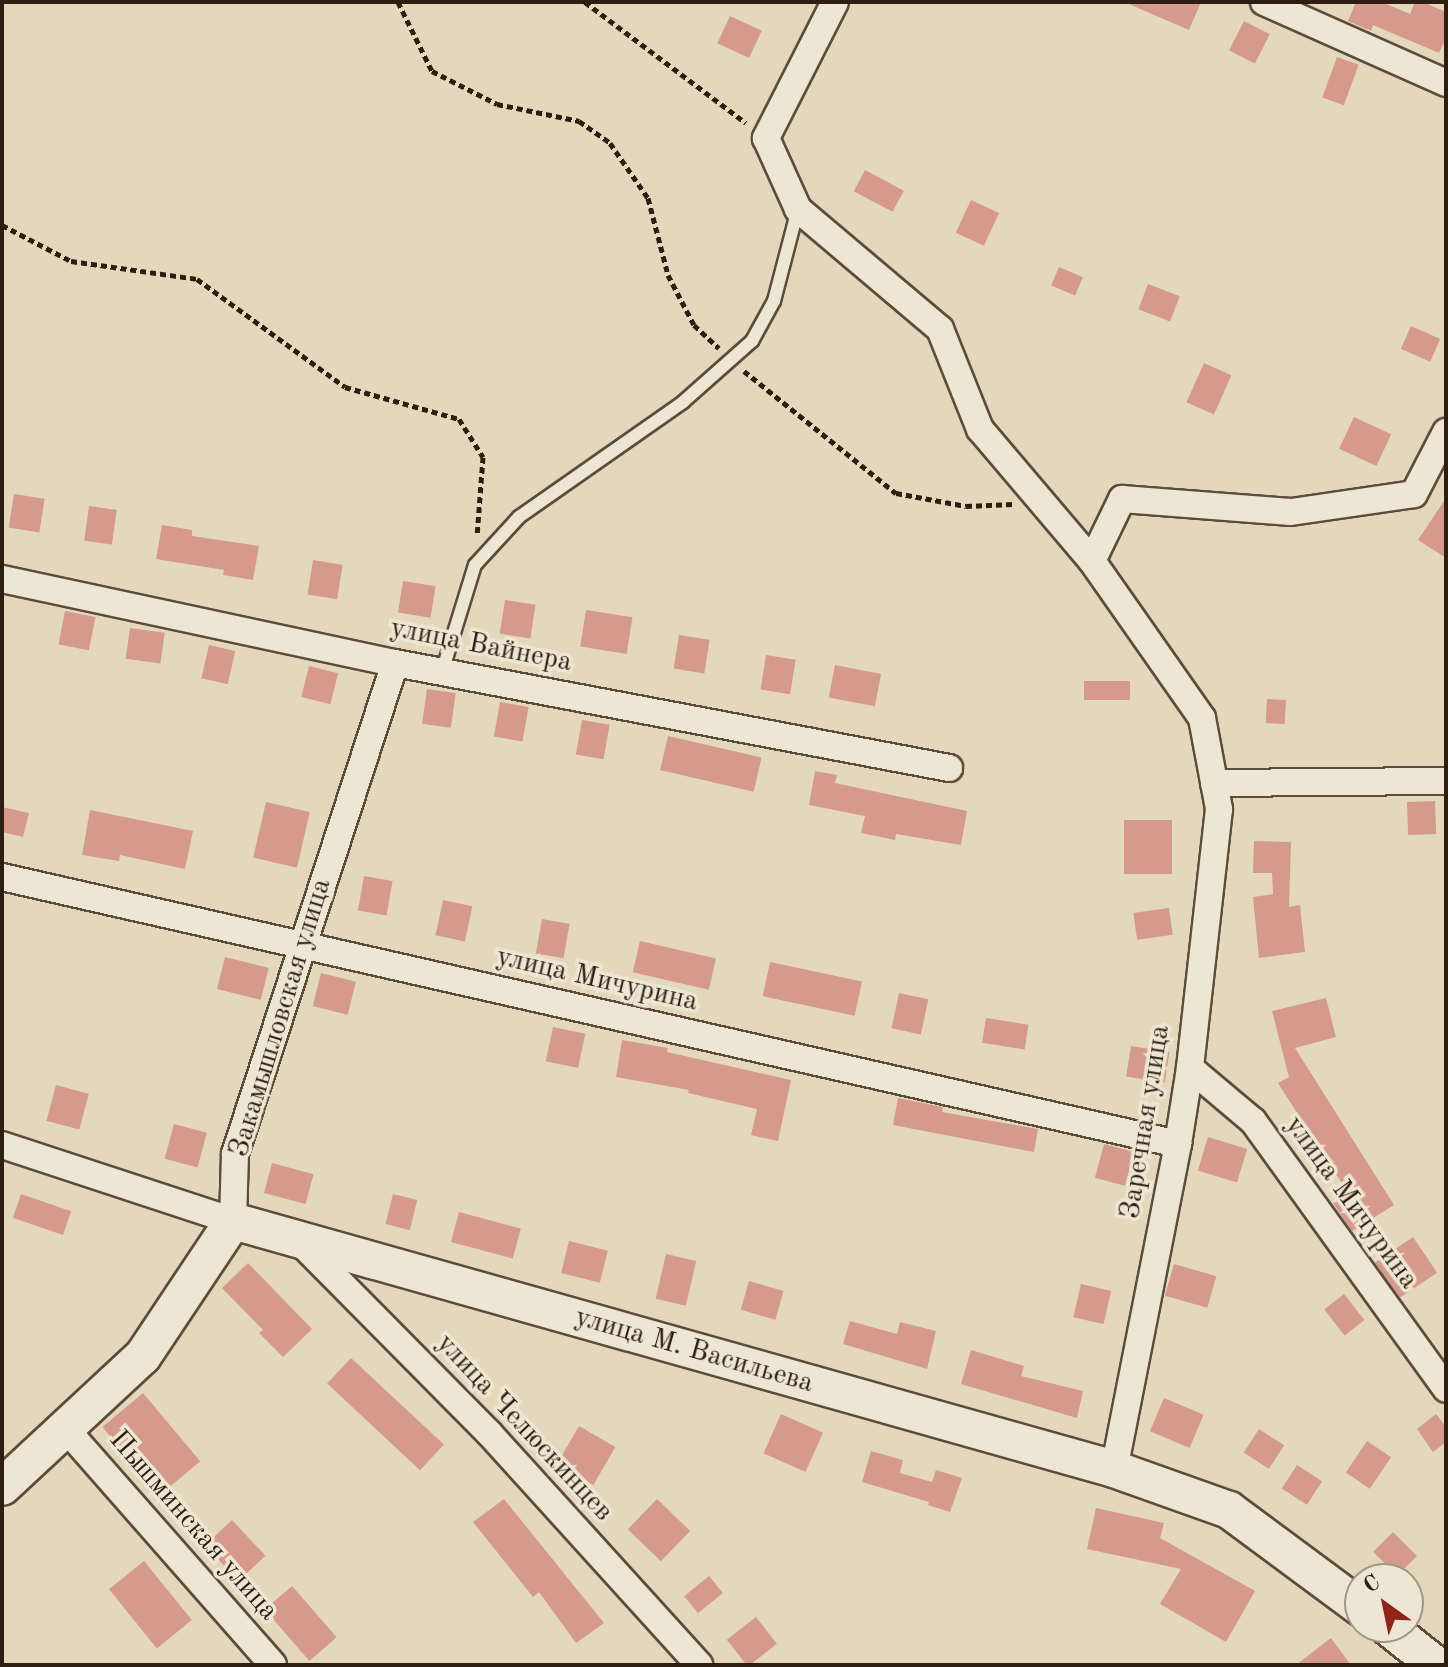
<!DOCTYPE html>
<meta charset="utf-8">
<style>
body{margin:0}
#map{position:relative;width:1448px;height:1667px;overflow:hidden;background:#e3d8bc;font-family:"Old Standard TT",serif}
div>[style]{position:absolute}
.building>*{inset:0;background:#d59a8c;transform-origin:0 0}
.path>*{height:5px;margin-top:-2.5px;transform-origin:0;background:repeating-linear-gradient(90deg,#2e1d11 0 6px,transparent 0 10px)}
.roads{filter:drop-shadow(2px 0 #5b4c3c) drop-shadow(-2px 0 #5b4c3c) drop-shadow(0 2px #5b4c3c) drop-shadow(0 -2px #5b4c3c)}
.lane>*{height:12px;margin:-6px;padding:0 6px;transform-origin:6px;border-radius:6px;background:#ede6d3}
.street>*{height:26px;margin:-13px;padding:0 13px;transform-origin:13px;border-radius:13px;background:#ede6d3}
.secondary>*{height:36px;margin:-18px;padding:0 18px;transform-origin:18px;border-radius:18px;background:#ede6d3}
span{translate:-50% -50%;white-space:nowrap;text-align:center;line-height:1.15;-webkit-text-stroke:7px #ede6d3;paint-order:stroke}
.street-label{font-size:28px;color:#2e1d11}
.frame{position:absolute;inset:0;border:4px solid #2e1d11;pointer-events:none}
.north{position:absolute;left:1344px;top:1563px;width:80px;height:80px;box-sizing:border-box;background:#ede6d3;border:2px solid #a19685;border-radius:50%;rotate:327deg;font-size:22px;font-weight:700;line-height:32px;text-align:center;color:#2e1d11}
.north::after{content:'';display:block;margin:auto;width:28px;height:36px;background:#8f2418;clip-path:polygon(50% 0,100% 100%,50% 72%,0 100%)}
</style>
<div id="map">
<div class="building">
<i style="clip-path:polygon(1124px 2px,1201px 2px,1189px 30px)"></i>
<i style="clip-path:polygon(1356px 2px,1381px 2px,1410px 14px,1415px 2px,1423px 2px,1446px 12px,1446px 38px,1439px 53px,1373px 25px,1371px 31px,1348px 21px)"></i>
<i style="left:730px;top:16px;width:35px;height:30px;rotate:25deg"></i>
<i style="left:1244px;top:21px;width:29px;height:33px;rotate:27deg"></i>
<i style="left:1337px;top:57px;width:23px;height:43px;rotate:20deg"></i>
<i style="left:865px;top:170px;width:44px;height:24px;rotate:28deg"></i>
<i style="left:971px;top:200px;width:31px;height:36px;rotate:25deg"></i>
<i style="left:1059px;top:267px;width:26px;height:20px;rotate:23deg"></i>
<i style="left:1148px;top:284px;width:34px;height:27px;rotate:21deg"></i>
<i style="left:1411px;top:326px;width:32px;height:25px;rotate:24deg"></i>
<i style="left:1204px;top:363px;width:30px;height:43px;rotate:24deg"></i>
<i style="left:1354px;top:417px;width:41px;height:35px;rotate:25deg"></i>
<i style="left:14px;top:494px;width:31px;height:34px;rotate:9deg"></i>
<i style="clip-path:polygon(1446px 498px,1446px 558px,1418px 540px)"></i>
<i style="left:89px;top:506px;width:28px;height:35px;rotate:8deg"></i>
<i style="clip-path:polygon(162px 525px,192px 530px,192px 536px,259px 546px,253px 580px,223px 575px,224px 570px,156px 559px)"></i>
<i style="left:313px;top:560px;width:30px;height:35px;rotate:9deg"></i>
<i style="left:403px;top:581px;width:33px;height:32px;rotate:9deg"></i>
<i style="left:505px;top:600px;width:31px;height:34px;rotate:9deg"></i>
<i style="left:586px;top:610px;width:47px;height:37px;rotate:9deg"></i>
<i style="left:65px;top:611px;width:31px;height:34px;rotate:11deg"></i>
<i style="left:130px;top:628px;width:35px;height:31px;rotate:8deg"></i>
<i style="left:679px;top:635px;width:31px;height:34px;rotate:9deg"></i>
<i style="left:209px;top:645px;width:27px;height:34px;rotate:13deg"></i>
<i style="left:766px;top:655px;width:30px;height:35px;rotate:9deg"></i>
<i style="left:835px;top:665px;width:47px;height:33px;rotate:11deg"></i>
<i style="left:309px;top:666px;width:30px;height:32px;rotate:14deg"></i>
<i style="left:1130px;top:681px;width:19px;height:46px;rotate:90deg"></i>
<i style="left:427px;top:689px;width:29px;height:35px;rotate:8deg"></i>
<i style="left:1267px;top:699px;width:19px;height:24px;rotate:3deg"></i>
<i style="left:500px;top:702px;width:29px;height:35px;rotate:10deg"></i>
<i style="left:582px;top:720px;width:28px;height:35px;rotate:10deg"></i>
<i style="left:668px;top:736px;width:96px;height:35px;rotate:13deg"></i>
<i style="clip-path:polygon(815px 771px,837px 775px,835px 783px,967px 811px,961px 845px,896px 834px,895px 840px,861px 833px,865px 816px,809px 805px)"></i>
<i style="left:1435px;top:801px;width:33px;height:28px;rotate:88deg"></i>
<i style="left:266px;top:802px;width:45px;height:57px;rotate:13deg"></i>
<i style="clip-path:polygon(2px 807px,29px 813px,23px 837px,2px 832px)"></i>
<i style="clip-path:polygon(90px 810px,193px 831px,185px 869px,120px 855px,119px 861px,82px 855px)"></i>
<i style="left:1172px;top:820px;width:54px;height:48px;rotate:90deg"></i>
<i style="clip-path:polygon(1254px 841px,1291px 842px,1289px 907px,1300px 905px,1305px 952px,1259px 958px,1253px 897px,1273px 894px,1272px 873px,1253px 873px)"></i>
<i style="left:364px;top:876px;width:29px;height:35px;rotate:10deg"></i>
<i style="left:443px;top:900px;width:30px;height:36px;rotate:12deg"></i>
<i style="left:1169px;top:908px;width:27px;height:36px;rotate:82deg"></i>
<i style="left:542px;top:919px;width:28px;height:35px;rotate:10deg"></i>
<i style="left:640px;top:941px;width:78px;height:32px;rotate:13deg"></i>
<i style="left:225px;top:957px;width:45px;height:33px;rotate:14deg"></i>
<i style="left:770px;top:962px;width:94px;height:35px;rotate:12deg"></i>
<i style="left:321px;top:973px;width:36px;height:34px;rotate:14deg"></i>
<i style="left:899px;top:993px;width:30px;height:36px;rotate:12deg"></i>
<i style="clip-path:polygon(1326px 998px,1336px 1037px,1295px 1048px,1394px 1205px,1352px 1231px,1333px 1203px,1348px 1193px,1278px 1083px,1289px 1077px,1272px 1011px)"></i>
<i style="left:986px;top:1018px;width:43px;height:25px;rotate:9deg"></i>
<i style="left:553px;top:1027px;width:33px;height:35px;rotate:12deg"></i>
<i style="clip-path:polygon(622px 1040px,668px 1048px,667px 1052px,791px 1080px,778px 1141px,751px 1135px,757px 1109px,688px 1093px,689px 1090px,616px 1077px)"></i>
<i style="left:1131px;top:1046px;width:39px;height:31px;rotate:9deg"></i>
<i style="left:56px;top:1085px;width:34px;height:37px;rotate:15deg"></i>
<i style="clip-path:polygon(898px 1098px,943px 1107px,942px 1112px,1038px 1129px,1034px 1152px,893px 1125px)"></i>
<i style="left:174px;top:1124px;width:34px;height:36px;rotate:15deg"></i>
<i style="left:1208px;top:1137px;width:41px;height:35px;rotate:17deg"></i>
<i style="left:1104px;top:1144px;width:31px;height:35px;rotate:15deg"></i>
<i style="left:272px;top:1163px;width:43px;height:31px;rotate:15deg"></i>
<i style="left:21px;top:1194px;width:53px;height:25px;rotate:19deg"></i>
<i style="left:393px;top:1194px;width:25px;height:31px;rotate:14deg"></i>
<i style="left:459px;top:1212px;width:64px;height:31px;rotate:15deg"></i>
<i style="left:1413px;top:1237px;width:43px;height:46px;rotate:56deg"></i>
<i style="left:569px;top:1241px;width:40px;height:33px;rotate:14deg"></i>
<i style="left:666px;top:1254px;width:31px;height:46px;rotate:13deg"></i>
<i style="clip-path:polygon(248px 1263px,312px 1329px,283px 1357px,259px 1333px,263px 1330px,222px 1288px)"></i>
<i style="left:1174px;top:1264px;width:44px;height:33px;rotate:16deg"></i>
<i style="left:749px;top:1281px;width:36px;height:30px;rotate:16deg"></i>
<i style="left:1081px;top:1284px;width:31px;height:34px;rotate:13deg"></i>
<i style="left:1344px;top:1294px;width:33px;height:25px;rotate:52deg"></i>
<i style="clip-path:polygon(850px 1321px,897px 1334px,900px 1322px,936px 1331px,927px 1369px,843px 1344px)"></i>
<i style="clip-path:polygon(971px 1350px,1024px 1366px,1021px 1376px,1083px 1391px,1077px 1418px,961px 1384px)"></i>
<i style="left:351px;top:1358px;width:127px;height:35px;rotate:43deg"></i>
<i style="left:143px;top:1393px;width:89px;height:53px;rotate:50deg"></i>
<i style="left:1164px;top:1398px;width:43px;height:36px;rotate:23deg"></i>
<i style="left:781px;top:1414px;width:46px;height:43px;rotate:24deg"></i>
<i style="clip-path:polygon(1436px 1414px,1446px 1427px,1446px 1442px,1433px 1452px,1417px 1429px)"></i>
<i style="left:579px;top:1426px;width:42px;height:44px;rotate:30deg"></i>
<i style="left:1259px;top:1429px;width:30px;height:28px;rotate:33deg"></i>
<i style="left:1367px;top:1441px;width:29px;height:38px;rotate:34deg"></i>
<i style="clip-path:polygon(871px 1451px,903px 1460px,900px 1473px,932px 1482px,936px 1470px,962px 1478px,950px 1512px,928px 1505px,929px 1502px,862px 1482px)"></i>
<i style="left:1297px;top:1465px;width:30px;height:28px;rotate:33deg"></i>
<i style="clip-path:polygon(504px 1499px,604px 1623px,576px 1643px,539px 1592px,533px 1597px,473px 1522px)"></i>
<i style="left:657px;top:1499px;width:46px;height:42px;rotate:44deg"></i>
<i style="clip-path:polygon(1096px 1508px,1164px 1523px,1160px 1538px,1255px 1591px,1226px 1642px,1160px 1604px,1181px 1569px,1087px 1549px)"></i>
<i style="left:232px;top:1520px;width:49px;height:37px;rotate:47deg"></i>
<i style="left:1393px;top:1532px;width:34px;height:28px;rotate:45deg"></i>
<i style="left:144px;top:1561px;width:76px;height:45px;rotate:51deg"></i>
<i style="left:709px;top:1576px;width:22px;height:32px;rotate:51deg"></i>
<i style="left:292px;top:1586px;width:68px;height:36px;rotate:49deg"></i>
<i style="left:756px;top:1617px;width:34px;height:37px;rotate:52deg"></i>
<i style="clip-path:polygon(1331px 1638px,1351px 1665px,1296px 1665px)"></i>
</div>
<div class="path">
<i style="left:398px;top:2px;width:77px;rotate:63.8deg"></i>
<i style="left:432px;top:71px;width:73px;rotate:26.9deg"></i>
<i style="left:497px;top:104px;width:84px;rotate:11.7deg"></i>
<i style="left:579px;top:121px;width:38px;rotate:35deg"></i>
<i style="left:610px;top:143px;width:67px;rotate:55.4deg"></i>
<i style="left:648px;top:198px;width:80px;rotate:75.4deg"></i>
<i style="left:668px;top:275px;width:56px;rotate:62.5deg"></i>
<i style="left:694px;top:325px;width:34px;rotate:43deg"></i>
<i style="left:585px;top:2px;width:201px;rotate:36.9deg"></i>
<i style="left:2px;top:225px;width:78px;rotate:27.6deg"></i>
<i style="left:71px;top:261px;width:127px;rotate:8.1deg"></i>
<i style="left:197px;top:279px;width:183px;rotate:36.1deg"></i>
<i style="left:345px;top:387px;width:118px;rotate:15.7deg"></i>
<i style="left:459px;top:419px;width:45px;rotate:57.7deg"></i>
<i style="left:483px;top:457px;width:79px;rotate:94.3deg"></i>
<i style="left:744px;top:371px;width:195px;rotate:38.8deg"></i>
<i style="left:896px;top:493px;width:71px;rotate:10.5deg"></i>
<i style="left:966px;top:506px;width:47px;rotate:-2.4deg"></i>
</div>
<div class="roads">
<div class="lane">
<i style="left:442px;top:672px;width:112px;rotate:-72.9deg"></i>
<i style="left:475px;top:565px;width:65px;rotate:-47.5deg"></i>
<i style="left:519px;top:517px;width:200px;rotate:-35deg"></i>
<i style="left:683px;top:402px;width:92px;rotate:-41.5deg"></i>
<i style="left:752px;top:341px;width:46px;rotate:-61.2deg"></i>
<i style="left:774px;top:301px;width:95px;rotate:-75.4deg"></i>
</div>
<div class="street">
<i style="left:835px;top:2px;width:153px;rotate:116.9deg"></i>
<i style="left:766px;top:138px;width:78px;rotate:65.7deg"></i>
<i style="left:798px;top:209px;width:186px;rotate:40.2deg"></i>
<i style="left:940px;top:329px;width:108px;rotate:68.2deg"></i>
<i style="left:980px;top:429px;width:173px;rotate:49.7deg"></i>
<i style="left:1092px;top:561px;width:192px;rotate:55deg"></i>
<i style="left:1202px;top:718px;width:93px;rotate:79.4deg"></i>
<i style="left:1219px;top:809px;width:261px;rotate:96.4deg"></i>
<i style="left:1190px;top:1068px;width:77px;rotate:99deg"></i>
<i style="left:1178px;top:1144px;width:331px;rotate:101.1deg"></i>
<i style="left:1264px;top:2px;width:199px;rotate:24deg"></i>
<i style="left:1092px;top:561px;width:69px;rotate:-64.2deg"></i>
<i style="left:1122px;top:499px;width:169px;rotate:4.4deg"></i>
<i style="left:1291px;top:512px;width:124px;rotate:-8.3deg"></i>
<i style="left:1414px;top:494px;width:70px;rotate:-62.7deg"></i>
<i style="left:2px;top:579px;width:402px;rotate:12.1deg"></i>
<i style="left:395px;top:663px;width:564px;rotate:10.73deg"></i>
<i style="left:1214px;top:783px;width:232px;rotate:-0.5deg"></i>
<i style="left:2px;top:877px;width:1206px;rotate:12.79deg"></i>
<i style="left:1190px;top:1068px;width:82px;rotate:40.1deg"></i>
<i style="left:1253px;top:1121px;width:330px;rotate:54.2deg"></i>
<i style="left:2px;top:1145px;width:243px;rotate:18.2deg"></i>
<i style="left:233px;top:1221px;width:67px;rotate:-88.3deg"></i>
<i style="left:235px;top:1154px;width:516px;rotate:-71.95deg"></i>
<i style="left:298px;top:1240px;width:272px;rotate:45.3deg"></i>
<i style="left:489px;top:1433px;width:313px;rotate:47.8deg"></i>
<i style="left:65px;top:1428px;width:315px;rotate:48.7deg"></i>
</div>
<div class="secondary">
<i style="left:2px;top:1487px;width:192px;rotate:-42.9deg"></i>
<i style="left:143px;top:1356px;width:162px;rotate:-56.3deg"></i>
<i style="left:233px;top:1221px;width:915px;rotate:15.72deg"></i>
<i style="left:1114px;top:1469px;width:122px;rotate:19.6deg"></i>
<i style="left:1229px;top:1510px;width:163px;rotate:36.5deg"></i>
<i style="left:1388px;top:1627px;width:61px;rotate:38.4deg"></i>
</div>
</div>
<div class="street-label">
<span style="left:481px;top:646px;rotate:11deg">улица Вайнера</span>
<span style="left:597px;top:980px;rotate:13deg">улица Мичурина</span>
<span style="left:281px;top:1018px;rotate:-73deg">Закамышловская улица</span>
<span style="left:1146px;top:1122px;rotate:-81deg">Заречная улица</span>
<span style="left:1351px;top:1203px;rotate:54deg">улица Мичурина</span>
<span style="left:694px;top:1351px;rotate:16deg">улица М. Васильева</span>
<span style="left:524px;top:1428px;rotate:47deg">улица Челюскинцев</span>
<span style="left:193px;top:1526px;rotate:49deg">Пышминская улица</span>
</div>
<div class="frame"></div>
<div class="north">С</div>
</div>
